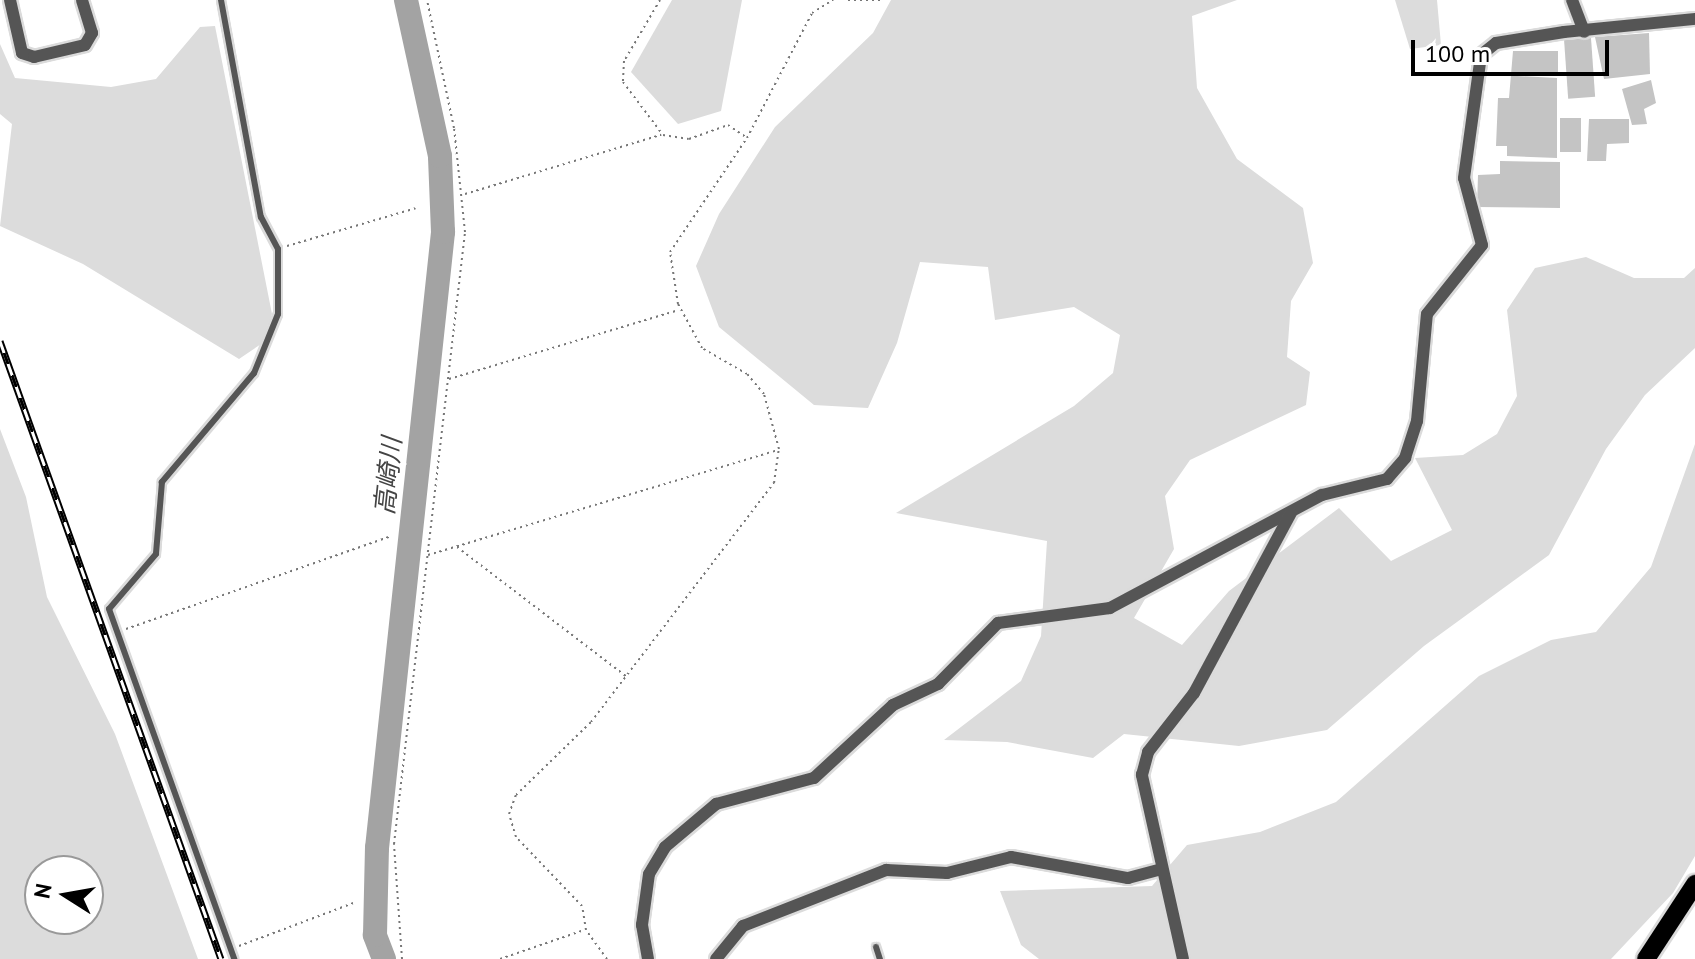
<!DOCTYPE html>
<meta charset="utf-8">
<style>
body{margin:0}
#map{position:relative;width:1695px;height:959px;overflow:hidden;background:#fff;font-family:"PT Sans","Noto Sans JP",sans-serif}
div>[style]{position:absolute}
.green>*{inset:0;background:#dcdcdc}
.river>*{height:24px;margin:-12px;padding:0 12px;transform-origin:12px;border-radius:12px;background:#a3a3a3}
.building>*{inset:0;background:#c4c4c4;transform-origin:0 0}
.path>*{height:2px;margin-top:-1px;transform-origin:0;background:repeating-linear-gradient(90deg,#777 0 2px,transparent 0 6px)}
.roads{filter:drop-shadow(2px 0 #dbdbdb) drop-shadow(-2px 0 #dbdbdb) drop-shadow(0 2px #dbdbdb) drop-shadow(0 -2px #dbdbdb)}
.lane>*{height:6px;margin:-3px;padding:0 3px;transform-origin:3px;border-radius:3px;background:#555}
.street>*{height:12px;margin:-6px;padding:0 6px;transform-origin:6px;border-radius:6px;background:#555}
.primary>*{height:18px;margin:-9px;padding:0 9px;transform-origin:9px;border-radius:9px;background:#000}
.rail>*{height:7px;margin-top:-3.5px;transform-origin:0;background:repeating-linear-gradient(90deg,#fff 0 12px,#000 0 24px);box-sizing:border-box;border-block:2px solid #000}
span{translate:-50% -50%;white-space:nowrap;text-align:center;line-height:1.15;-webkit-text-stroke:8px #fff;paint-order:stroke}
.water-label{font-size:26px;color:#444;font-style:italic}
.north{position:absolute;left:24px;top:855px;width:80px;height:80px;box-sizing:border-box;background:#fff;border:2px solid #999;border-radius:50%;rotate:281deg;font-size:22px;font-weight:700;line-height:32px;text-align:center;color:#000}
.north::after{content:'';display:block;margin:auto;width:28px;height:36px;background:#000;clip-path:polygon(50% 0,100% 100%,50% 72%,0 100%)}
.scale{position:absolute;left:1411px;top:40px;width:198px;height:36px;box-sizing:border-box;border:4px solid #000;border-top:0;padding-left:10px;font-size:24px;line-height:28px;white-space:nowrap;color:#000;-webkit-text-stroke:6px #fff;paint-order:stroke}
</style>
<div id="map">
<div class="green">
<i style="clip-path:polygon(672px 0,742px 0,721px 111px,678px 124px,631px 72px)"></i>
<i style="clip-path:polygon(891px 0,1237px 0,1192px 16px,1197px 88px,1237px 159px,1303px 208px,1313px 263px,1291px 301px,1287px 357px,1310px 372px,1306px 405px,1190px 460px,1165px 496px,1174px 549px,1134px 618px,1182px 645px,1229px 591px,1339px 508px,1391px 561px,1452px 530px,1415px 458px,1463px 455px,1497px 434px,1517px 396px,1507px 310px,1535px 268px,1586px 257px,1634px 278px,1684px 278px,1695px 268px,1695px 348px,1645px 395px,1606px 449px,1549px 555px,1424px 646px,1327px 730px,1239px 746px,1124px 734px,1093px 758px,1007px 742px,944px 740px,1021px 681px,1041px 636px,1047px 541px,896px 513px,1074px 406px,1113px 373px,1120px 335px,1074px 307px,995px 320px,988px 267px,920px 262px,897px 343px,868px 408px,814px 405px,719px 327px,696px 266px,719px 214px,775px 127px,873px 33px)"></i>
<i style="clip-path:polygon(1395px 0,1437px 0,1441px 45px,1410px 49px)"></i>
<i style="clip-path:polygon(215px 26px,272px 314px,264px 342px,239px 359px,83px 264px,0 226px,12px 124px,0 114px,0 44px,15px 78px,111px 87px,156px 79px,200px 27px)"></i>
<i style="clip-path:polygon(evenodd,0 429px,26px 497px,47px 597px,115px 734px,198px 959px,0 959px,0 429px,40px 871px,88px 871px,88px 919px,40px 919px,40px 871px)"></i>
<i style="clip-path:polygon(1695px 444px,1695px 856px,1673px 893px,1611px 959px,1039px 959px,1021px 945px,1000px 891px,1152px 886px,1187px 845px,1260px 832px,1336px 802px,1479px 676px,1551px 640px,1596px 632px,1651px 567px)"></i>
</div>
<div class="river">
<i style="left:384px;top:959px;width:26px;rotate:-111deg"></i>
<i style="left:375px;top:935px;width:87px;rotate:-88.7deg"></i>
<i style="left:377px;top:848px;width:620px;rotate:-83.88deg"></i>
<i style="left:443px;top:232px;width:76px;rotate:-92.3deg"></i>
<i style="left:440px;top:156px;width:160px;rotate:-102.3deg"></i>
</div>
<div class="building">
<i style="clip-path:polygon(1649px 33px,1650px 74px,1604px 79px,1595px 37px)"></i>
<i style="left:1591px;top:38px;width:59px;height:27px;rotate:86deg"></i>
<i style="clip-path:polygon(1513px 51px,1558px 51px,1558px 76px,1517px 76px,1557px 78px,1557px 158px,1507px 156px,1507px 146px,1496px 146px,1498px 98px,1509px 98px)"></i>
<i style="clip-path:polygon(1651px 80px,1656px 103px,1644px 109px,1647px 124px,1632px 125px,1622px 89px)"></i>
<i style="left:1560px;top:118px;width:21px;height:34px"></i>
<i style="clip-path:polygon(1589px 119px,1629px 119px,1629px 143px,1607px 144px,1606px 161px,1587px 161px)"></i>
<i style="clip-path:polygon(1500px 161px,1560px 162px,1560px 208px,1477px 207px,1478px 175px,1500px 174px)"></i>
</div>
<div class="path">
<i style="left:660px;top:0;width:71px;rotate:120.5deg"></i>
<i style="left:624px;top:61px;width:21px;rotate:93deg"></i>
<i style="left:623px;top:82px;width:66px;rotate:53deg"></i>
<i style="left:663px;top:135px;width:26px;rotate:9deg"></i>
<i style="left:689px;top:139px;width:41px;rotate:-19.7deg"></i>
<i style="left:728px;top:125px;width:23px;rotate:34deg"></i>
<i style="left:848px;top:0;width:33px"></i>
<i style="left:465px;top:194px;width:205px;rotate:-16.8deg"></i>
<i style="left:287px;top:246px;width:134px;rotate:-16.4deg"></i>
<i style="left:449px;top:379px;width:240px;rotate:-16.7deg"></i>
<i style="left:457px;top:547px;width:213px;rotate:37.4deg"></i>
<i style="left:428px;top:555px;width:365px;rotate:-16.7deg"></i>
<i style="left:126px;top:629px;width:279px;rotate:-19.3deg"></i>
<i style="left:239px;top:946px;width:125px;rotate:-20.6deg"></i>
<i style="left:402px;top:959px;width:115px;rotate:-94deg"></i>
<i style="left:394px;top:844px;width:616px;rotate:-83.38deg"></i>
<i style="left:465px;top:232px;width:105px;rotate:-96deg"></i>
<i style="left:454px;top:128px;width:131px;rotate:-101.9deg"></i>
<i style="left:500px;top:959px;width:89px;rotate:-19deg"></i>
<i style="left:607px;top:959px;width:36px;rotate:-126deg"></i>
<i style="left:586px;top:930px;width:24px;rotate:-99deg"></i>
<i style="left:582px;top:906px;width:95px;rotate:-133.7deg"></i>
<i style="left:516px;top:837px;width:24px;rotate:-107deg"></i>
<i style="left:509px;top:814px;width:20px;rotate:-70deg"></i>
<i style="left:516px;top:795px;width:105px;rotate:-44.2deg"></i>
<i style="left:591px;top:722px;width:301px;rotate:-52.6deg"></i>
<i style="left:774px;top:483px;width:34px;rotate:-82deg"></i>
<i style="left:779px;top:449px;width:57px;rotate:-105.3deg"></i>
<i style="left:764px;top:394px;width:26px;rotate:-130deg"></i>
<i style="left:747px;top:374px;width:52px;rotate:-150deg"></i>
<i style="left:702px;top:348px;width:50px;rotate:-118.6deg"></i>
<i style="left:678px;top:304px;width:53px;rotate:-98.7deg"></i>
<i style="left:670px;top:252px;width:138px;rotate:-56deg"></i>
<i style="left:747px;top:138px;width:141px;rotate:-62.5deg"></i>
<i style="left:812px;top:13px;width:25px;rotate:-32deg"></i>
</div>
<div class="roads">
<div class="lane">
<i style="left:221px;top:0;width:221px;rotate:79.6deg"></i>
<i style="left:261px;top:217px;width:36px;rotate:62deg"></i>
<i style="left:278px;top:249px;width:65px;rotate:90deg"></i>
<i style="left:278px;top:314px;width:64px;rotate:112.1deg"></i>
<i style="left:254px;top:373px;width:143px;rotate:130.2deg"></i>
<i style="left:162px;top:482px;width:72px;rotate:94.8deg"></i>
<i style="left:156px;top:554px;width:72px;rotate:130.5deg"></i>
<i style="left:109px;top:609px;width:372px;rotate:70.3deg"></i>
<i style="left:876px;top:947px;width:13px;rotate:72deg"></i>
</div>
<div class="street">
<i style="left:10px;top:0;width:54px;rotate:77.2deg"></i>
<i style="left:22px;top:53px;width:13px;rotate:18deg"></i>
<i style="left:34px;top:57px;width:52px;rotate:-13.2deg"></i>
<i style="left:85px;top:45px;width:14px;rotate:-60deg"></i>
<i style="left:92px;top:33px;width:34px;rotate:-107deg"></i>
<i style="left:1572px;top:0;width:34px;rotate:69deg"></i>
<i style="left:648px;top:959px;width:35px;rotate:-100deg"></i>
<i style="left:642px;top:925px;width:51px;rotate:-82.2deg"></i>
<i style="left:649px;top:874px;width:31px;rotate:-59deg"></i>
<i style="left:665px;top:847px;width:67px;rotate:-40.1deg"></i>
<i style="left:716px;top:804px;width:101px;rotate:-14.9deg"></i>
<i style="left:814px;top:778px;width:108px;rotate:-42.7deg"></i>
<i style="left:893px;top:705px;width:50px;rotate:-25deg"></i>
<i style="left:938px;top:684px;width:86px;rotate:-45.5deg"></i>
<i style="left:998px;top:623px;width:113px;rotate:-7.6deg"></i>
<i style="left:1110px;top:608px;width:240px;rotate:-28.1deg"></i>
<i style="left:1322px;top:495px;width:67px;rotate:-13.8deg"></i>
<i style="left:1387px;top:479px;width:28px;rotate:-49deg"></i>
<i style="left:1405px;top:458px;width:39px;rotate:-72deg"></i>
<i style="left:1417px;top:421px;width:107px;rotate:-84.7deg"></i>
<i style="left:1427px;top:314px;width:88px;rotate:-51.4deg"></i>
<i style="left:1482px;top:245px;width:69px;rotate:-105deg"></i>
<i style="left:1464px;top:178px;width:124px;rotate:-82.1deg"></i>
<i style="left:1481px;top:55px;width:19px;rotate:-39deg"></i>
<i style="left:1496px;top:43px;width:69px;rotate:-9.2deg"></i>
<i style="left:1564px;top:32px;width:132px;rotate:-5.7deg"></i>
<i style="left:716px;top:959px;width:43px;rotate:-50.7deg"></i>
<i style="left:743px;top:926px;width:154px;rotate:-21.4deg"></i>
<i style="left:886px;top:870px;width:61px;rotate:2.8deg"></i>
<i style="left:947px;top:873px;width:66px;rotate:-14deg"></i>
<i style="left:1011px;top:857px;width:119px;rotate:10.2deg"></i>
<i style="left:1128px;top:878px;width:35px;rotate:-15deg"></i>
<i style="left:1183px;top:959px;width:189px;rotate:-102.6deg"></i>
<i style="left:1142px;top:775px;width:24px;rotate:-75deg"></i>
<i style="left:1148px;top:752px;width:75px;rotate:-52.1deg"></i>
<i style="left:1194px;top:693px;width:204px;rotate:-61.7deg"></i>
</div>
<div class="primary">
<i style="left:1646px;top:959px;width:90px;rotate:-56.8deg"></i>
</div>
</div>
<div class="rail">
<i style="left:0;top:341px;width:656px;rotate:70.32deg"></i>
</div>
<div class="water-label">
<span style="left:388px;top:476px;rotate:-84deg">高崎川</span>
</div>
<div class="north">N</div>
<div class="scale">100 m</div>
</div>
